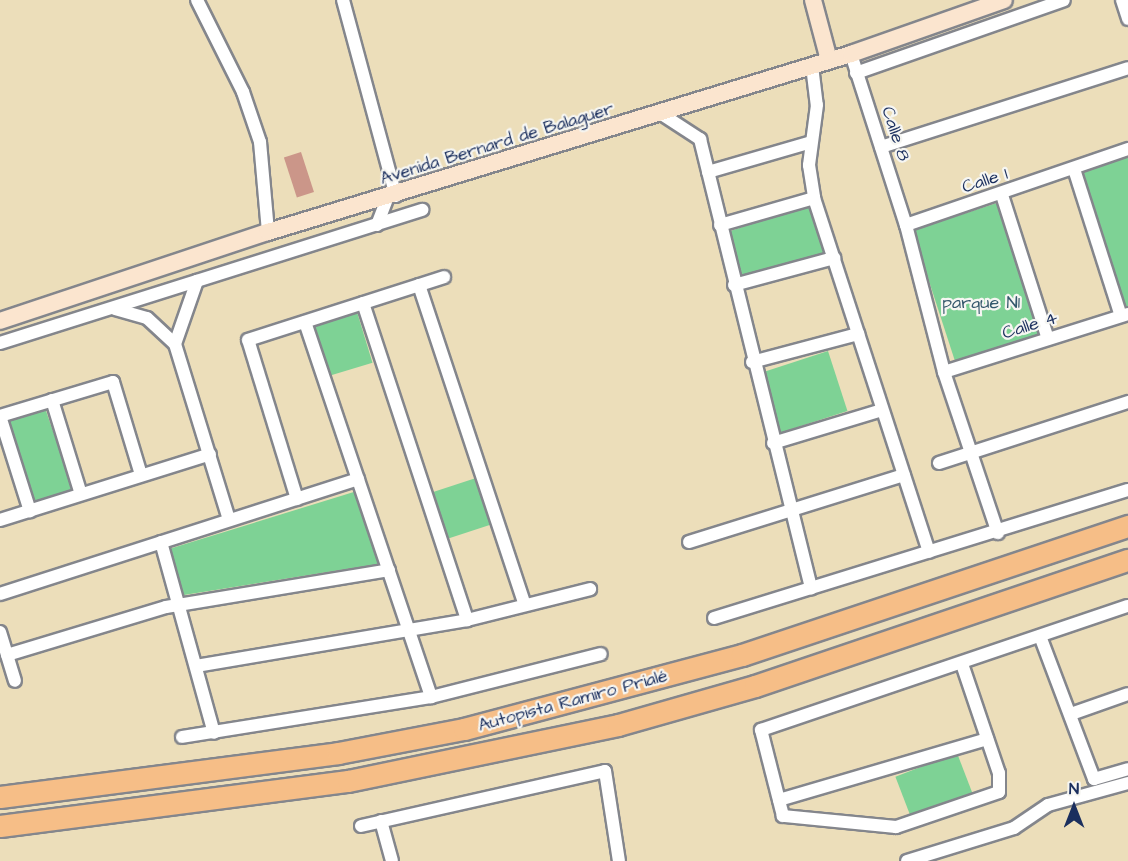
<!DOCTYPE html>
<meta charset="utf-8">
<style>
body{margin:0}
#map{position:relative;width:1128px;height:861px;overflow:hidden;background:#ecdeba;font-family:"Architects Daughter",sans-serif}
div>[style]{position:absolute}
.green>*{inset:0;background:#7ed295;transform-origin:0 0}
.building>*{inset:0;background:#cb9689;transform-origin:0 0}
.roads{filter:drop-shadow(2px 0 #84868c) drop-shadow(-2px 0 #84868c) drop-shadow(0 2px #84868c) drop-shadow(0 -2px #84868c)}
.street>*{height:12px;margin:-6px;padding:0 6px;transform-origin:6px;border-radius:6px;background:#fff}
.secondary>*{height:16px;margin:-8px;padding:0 8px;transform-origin:8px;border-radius:8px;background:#fbe5cf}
.highway>*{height:21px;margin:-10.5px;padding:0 10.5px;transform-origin:10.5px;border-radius:10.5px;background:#f6be87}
span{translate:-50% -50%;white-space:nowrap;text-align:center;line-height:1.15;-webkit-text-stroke:4.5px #f6f6f2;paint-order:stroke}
.street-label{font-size:18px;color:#1b2f5e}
.park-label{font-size:18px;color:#34586c}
.north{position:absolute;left:1044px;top:777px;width:60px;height:60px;-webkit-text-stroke:4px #f6f6f2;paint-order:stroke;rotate:0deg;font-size:16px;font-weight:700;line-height:24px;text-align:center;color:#1b2f5e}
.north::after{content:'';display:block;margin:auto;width:21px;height:27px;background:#1b2f5e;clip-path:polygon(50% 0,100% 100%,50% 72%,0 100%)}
</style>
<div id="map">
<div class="green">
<i style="clip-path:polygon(1128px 154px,1128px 308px,1125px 309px,1081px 172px)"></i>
<i style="left:1000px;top:202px;width:140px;height:92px;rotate:72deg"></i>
<i style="left:810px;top:205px;width:54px;height:88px;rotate:72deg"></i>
<i style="left:357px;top:312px;width:53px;height:45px;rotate:73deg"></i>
<i style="left:828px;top:351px;width:63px;height:70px;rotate:72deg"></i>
<i style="left:45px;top:408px;width:90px;height:42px;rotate:71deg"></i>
<i style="left:476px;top:478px;width:49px;height:45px;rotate:72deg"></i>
<i style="clip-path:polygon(357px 491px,378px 564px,184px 595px,169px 549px)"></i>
<i style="left:957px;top:753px;width:45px;height:66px;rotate:69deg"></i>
</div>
<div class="building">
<i style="left:301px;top:152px;width:42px;height:18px;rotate:72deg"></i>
</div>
<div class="roads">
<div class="street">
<i style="left:197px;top:0;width:103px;rotate:63.4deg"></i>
<i style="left:243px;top:92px;width:53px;rotate:71.2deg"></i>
<i style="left:260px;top:142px;width:90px;rotate:84.9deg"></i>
<i style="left:343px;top:0;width:203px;rotate:74.9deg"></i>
<i style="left:1122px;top:0;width:20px;rotate:72deg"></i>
<i style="left:851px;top:54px;width:180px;rotate:72.2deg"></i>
<i style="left:906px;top:225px;width:152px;rotate:75.5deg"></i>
<i style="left:944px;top:372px;width:170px;rotate:71.5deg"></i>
<i style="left:812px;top:66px;width:39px;rotate:83deg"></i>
<i style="left:817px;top:105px;width:61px;rotate:97.6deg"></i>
<i style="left:809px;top:165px;width:33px;rotate:81deg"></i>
<i style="left:814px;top:198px;width:372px;rotate:72deg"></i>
<i style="left:856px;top:73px;width:220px;rotate:-19.3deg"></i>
<i style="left:660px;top:113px;width:48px;rotate:33deg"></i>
<i style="left:700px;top:139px;width:463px;rotate:76.1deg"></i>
<i style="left:881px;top:147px;width:259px;rotate:-17.7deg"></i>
<i style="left:1074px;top:169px;width:154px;rotate:72.3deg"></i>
<i style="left:708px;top:172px;width:107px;rotate:-16.2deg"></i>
<i style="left:1002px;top:195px;width:151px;rotate:72.3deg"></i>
<i style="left:377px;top:225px;width:28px;rotate:-69deg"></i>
<i style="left:720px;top:225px;width:98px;rotate:-16deg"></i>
<i style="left:906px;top:225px;width:235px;rotate:-18.9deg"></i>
<i style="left:419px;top:285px;width:337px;rotate:71.7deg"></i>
<i style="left:734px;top:285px;width:104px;rotate:-15.1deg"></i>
<i style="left:363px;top:303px;width:334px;rotate:71.8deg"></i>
<i style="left:115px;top:309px;width:33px;rotate:16deg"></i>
<i style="left:147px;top:318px;width:38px;rotate:43deg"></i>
<i style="left:175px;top:344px;width:184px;rotate:72.9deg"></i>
<i style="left:305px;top:322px;width:396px;rotate:71.4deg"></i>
<i style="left:0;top:343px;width:443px;rotate:-17.5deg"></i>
<i style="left:175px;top:344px;width:67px;rotate:-70.8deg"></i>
<i style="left:752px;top:362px;width:110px;rotate:-14.8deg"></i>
<i style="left:944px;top:372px;width:193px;rotate:-17.5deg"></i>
<i style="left:52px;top:400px;width:98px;rotate:72.9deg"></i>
<i style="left:0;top:416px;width:118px;rotate:-16.7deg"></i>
<i style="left:113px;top:382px;width:97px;rotate:73.2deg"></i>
<i style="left:0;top:416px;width:100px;rotate:72.5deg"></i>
<i style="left:773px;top:443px;width:114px;rotate:-16.8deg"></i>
<i style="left:939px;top:463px;width:199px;rotate:-17.9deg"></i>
<i style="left:297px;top:499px;width:166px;rotate:-107.1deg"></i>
<i style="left:248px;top:340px;width:206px;rotate:-17.8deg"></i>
<i style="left:0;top:520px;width:220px;rotate:-17.4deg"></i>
<i style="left:161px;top:542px;width:198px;rotate:74.5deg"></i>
<i style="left:689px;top:542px;width:225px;rotate:-17.3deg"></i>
<i style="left:0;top:594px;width:376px;rotate:-17.8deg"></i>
<i style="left:714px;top:618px;width:433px;rotate:-17.2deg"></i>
<i style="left:0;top:632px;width:51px;rotate:73deg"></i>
<i style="left:1040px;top:636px;width:153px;rotate:69.3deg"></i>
<i style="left:1094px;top:779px;width:35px;rotate:-16deg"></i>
<i style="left:7px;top:655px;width:166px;rotate:-16.8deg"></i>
<i style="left:166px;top:607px;width:226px;rotate:-9.4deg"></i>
<i style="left:962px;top:664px;width:115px;rotate:71.3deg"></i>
<i style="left:999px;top:773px;width:19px;rotate:90deg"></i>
<i style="left:999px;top:792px;width:109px;rotate:161.2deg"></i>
<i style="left:896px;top:827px;width:114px;rotate:-174.4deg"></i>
<i style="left:783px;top:816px;width:89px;rotate:-104.3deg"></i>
<i style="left:761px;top:730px;width:387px;rotate:-18.7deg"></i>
<i style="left:196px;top:666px;width:275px;rotate:-9.6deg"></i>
<i style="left:467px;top:620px;width:127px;rotate:-14.1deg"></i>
<i style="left:1071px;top:714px;width:60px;rotate:-19.3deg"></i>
<i style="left:182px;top:737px;width:252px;rotate:-9.1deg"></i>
<i style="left:431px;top:697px;width:175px;rotate:-14.2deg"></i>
<i style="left:779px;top:800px;width:217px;rotate:-16.3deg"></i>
<i style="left:381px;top:821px;width:41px;rotate:74.6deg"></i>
<i style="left:361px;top:826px;width:250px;rotate:-12.7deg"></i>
<i style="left:605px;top:771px;width:91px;rotate:81.2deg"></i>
<i style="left:907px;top:861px;width:112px;rotate:-17.1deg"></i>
<i style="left:1014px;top:828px;width:41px;rotate:-34.1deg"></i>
<i style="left:1048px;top:805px;width:83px;rotate:-15.4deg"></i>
</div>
<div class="secondary">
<i style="left:813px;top:0;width:62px;rotate:75.1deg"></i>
<i style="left:0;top:321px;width:282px;rotate:-18.4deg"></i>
<i style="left:268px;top:232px;width:610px;rotate:-16.98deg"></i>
<i style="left:851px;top:54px;width:162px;rotate:-19.4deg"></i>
</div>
<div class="highway">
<i style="left:0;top:797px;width:341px;rotate:-7.4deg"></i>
<i style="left:338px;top:753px;width:128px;rotate:-10.8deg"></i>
<i style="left:464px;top:729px;width:288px;rotate:-14.9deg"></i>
<i style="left:742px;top:655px;width:407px;rotate:-18.5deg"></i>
<i style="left:0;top:826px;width:351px;rotate:-7.4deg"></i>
<i style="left:348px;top:781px;width:276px;rotate:-11.7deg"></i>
<i style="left:618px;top:725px;width:142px;rotate:-15.9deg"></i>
<i style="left:755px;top:686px;width:394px;rotate:-18.7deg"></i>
</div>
</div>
<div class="street-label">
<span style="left:895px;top:134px;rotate:72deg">Calle 8</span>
<span style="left:497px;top:144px;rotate:-17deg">Avenida Bernard de Balaguer</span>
<span style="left:985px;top:181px;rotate:-18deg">Calle 1</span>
<span style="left:1030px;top:326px;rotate:-17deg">Calle 4</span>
<span style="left:573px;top:701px;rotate:-15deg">Autopista Ramiro Prialé</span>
</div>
<div class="park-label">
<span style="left:981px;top:303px">parque N1</span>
</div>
<div class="north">N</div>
</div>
